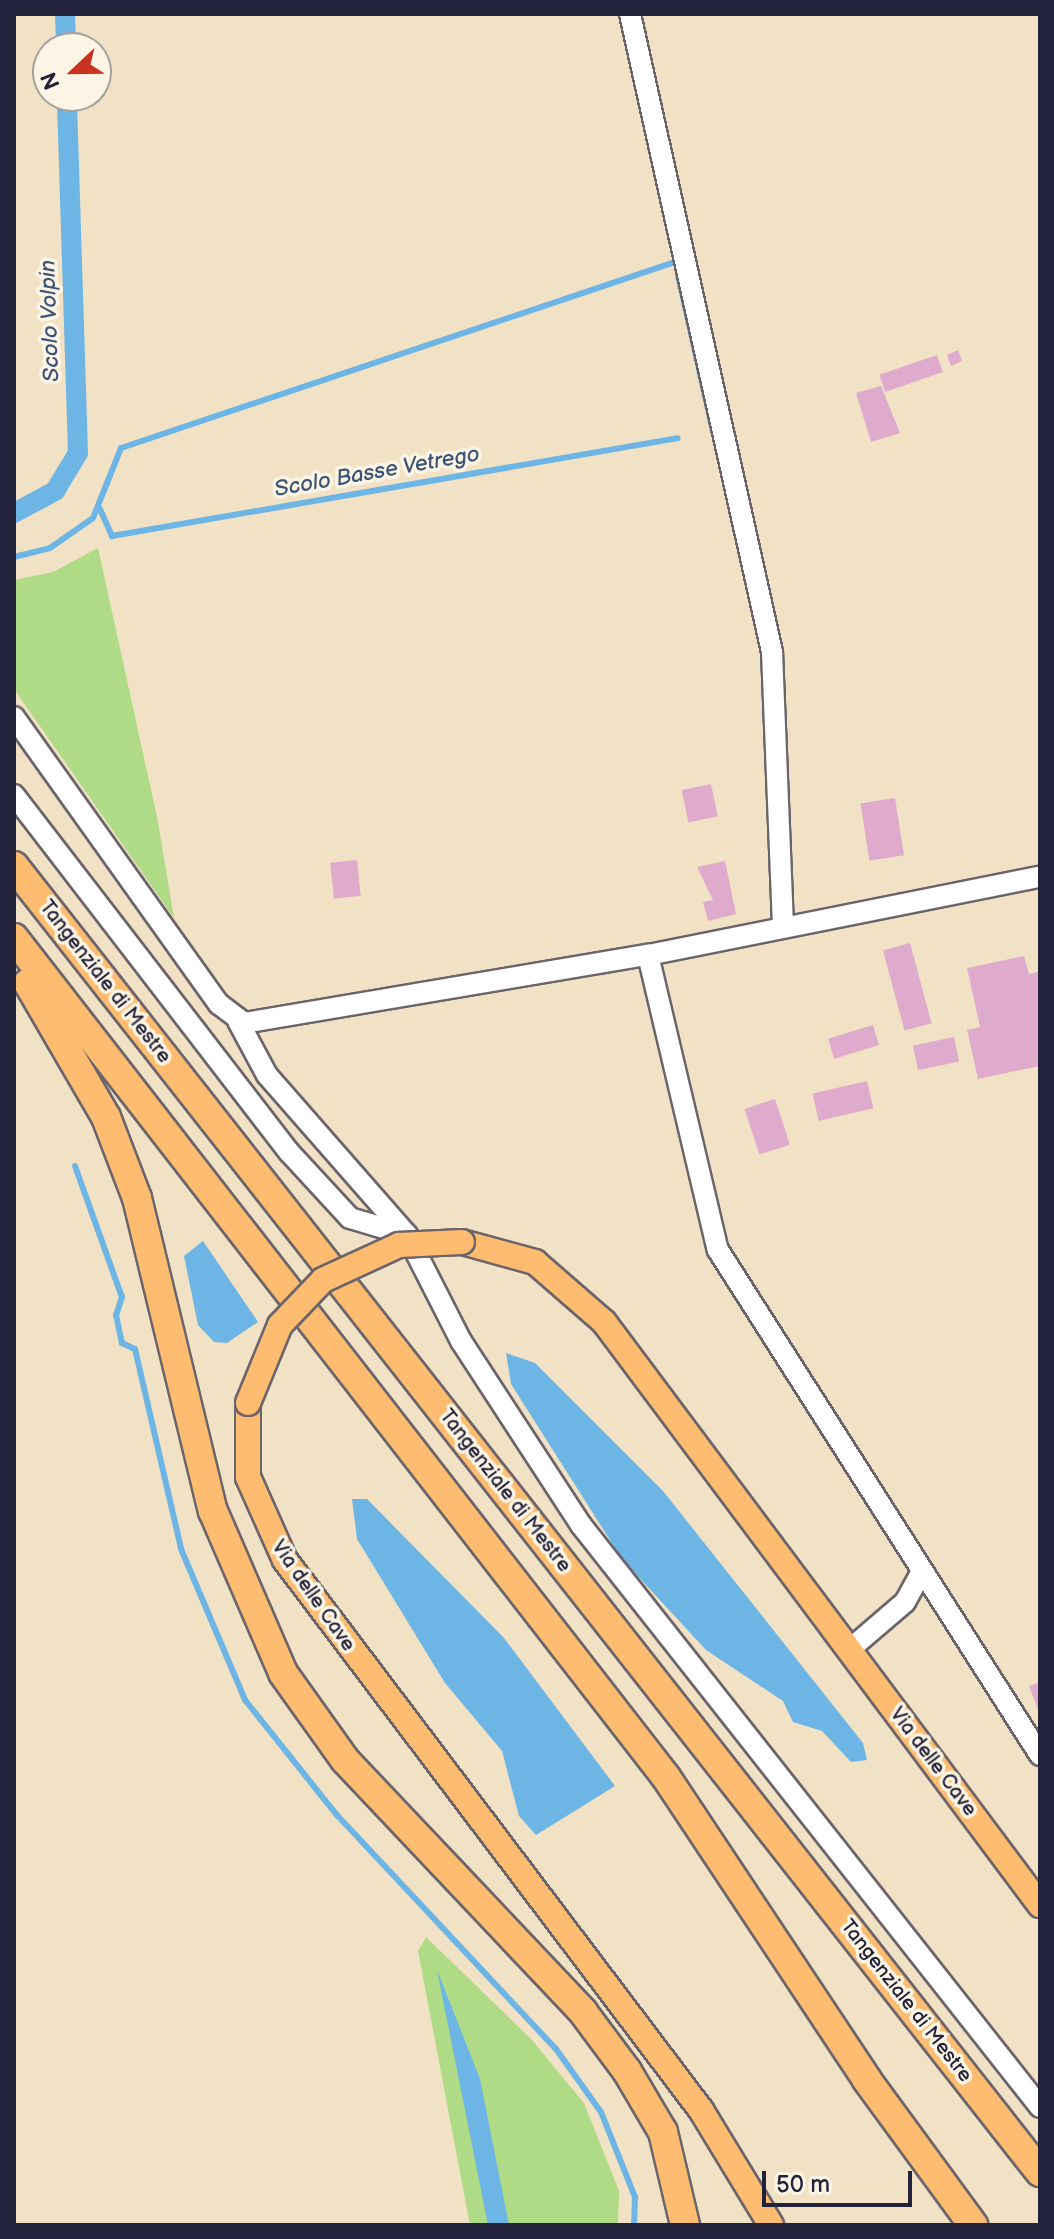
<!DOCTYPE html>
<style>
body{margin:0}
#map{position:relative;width:1054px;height:2239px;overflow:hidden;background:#f2e2c5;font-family:"Balsamiq Sans",sans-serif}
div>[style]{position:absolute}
.green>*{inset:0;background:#afda86}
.water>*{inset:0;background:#6cb5e4}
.stream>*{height:6px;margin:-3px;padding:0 3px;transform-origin:3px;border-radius:3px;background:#6cb5e4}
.canal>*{height:20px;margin:-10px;padding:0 10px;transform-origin:10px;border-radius:10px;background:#6cb5e4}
.building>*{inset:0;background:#deabcc;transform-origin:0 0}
.roads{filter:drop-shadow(2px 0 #6b656b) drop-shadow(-2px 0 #6b656b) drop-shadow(0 2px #6b656b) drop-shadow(0 -2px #6b656b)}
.minor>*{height:20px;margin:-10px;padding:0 10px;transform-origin:10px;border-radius:10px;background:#fff}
.major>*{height:24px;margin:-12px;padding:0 12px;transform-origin:12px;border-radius:12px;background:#fdbc70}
.highway>*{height:28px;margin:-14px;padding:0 14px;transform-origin:14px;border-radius:14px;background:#fdbc70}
.bridges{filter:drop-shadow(2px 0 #6b656b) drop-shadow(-2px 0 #6b656b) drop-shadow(0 2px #6b656b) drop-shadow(0 -2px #6b656b)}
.major-bridge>*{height:24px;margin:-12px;padding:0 12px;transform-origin:12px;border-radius:12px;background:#fdbc70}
span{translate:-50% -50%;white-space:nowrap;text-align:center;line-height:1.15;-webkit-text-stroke:7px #fcf5e5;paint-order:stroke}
.street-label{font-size:20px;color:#22223b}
.water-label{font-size:22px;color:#3c5576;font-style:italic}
.frame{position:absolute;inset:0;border:16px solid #22223b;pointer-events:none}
.north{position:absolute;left:32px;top:32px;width:80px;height:80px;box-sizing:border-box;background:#fcf5e5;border:2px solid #a5a1a1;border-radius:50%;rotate:248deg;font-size:22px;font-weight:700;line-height:32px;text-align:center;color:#22223b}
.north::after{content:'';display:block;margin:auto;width:28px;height:36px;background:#c8321e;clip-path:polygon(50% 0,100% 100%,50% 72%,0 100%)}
.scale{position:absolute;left:762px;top:2171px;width:150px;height:36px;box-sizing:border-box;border:4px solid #22223b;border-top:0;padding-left:10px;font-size:24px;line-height:28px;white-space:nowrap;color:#22223b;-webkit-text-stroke:6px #fcf5e5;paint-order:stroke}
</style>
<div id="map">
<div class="green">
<i style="clip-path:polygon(98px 548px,157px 817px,174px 918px,14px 689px,14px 580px,53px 572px)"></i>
<i style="clip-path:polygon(426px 1937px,532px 2040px,584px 2103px,619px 2191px,618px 2225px,470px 2225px,418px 1951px)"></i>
</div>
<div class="water">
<i style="clip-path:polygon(203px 1241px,258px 1322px,227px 1343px,214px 1342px,198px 1325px,184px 1256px)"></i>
<i style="clip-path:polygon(506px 1353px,535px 1363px,663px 1491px,863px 1743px,867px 1760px,851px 1762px,822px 1731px,793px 1722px,783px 1701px,706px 1650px,622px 1559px,511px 1384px)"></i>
<i style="clip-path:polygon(352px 1499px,367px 1499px,504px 1638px,615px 1786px,536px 1835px,519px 1816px,502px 1751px,445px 1683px,357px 1539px)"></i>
<i style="clip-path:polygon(437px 1970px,480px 2079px,509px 2225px,488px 2225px)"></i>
</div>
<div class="stream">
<i style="left:678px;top:275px;width:161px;rotate:77.4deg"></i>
<i style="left:100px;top:509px;width:30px;rotate:66deg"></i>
<i style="left:112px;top:536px;width:574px;rotate:-9.82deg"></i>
<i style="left:14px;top:557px;width:37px;rotate:-14deg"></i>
<i style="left:50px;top:548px;width:52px;rotate:-34.9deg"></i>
<i style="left:93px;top:518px;width:75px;rotate:-68.2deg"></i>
<i style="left:121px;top:448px;width:584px;rotate:-18.56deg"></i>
<i style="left:75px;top:1166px;width:139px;rotate:70.3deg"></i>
<i style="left:122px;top:1297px;width:19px;rotate:108deg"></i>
<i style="left:116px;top:1315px;width:29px;rotate:78deg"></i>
<i style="left:122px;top:1343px;width:14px;rotate:25deg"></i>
<i style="left:135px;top:1349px;width:205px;rotate:77deg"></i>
<i style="left:181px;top:1549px;width:164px;rotate:67deg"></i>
<i style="left:245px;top:1700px;width:146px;rotate:51.4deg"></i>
<i style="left:336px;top:1814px;width:322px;rotate:46.9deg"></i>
<i style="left:556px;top:2049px;width:77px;rotate:54.5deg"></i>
<i style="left:601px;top:2112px;width:92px;rotate:68.2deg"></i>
<i style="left:635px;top:2197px;width:28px;rotate:92deg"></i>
</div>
<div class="canal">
<i style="left:65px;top:14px;width:34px;rotate:88deg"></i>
<i style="left:14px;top:513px;width:47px;rotate:-28.2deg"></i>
<i style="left:55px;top:491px;width:44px;rotate:-58.8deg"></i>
<i style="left:78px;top:453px;width:357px;rotate:-91.8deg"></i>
</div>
<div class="building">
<i style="clip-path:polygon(958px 350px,962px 361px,951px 366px,947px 355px)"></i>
<i style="left:937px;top:355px;width:18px;height:61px;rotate:71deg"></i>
<i style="clip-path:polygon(881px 386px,900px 433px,871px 442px,856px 393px)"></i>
<i style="left:711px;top:784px;width:33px;height:30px;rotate:78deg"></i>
<i style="left:895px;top:798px;width:58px;height:35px;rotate:81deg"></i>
<i style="left:357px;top:860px;width:36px;height:27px;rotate:84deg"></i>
<i style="clip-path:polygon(725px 861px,736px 914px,708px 921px,703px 902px,713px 900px,697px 867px)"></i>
<i style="left:910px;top:943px;width:83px;height:28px;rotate:75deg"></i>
<i style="clip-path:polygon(1024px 956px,1029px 974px,1040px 971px,1040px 1066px,978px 1079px,967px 1030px,980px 1027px,967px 968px)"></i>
<i style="left:873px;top:1025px;width:21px;height:47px;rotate:73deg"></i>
<i style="left:954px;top:1037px;width:25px;height:42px;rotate:78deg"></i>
<i style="left:867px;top:1081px;width:28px;height:56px;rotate:77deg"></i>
<i style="left:775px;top:1099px;width:48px;height:32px;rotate:72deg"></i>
<i style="clip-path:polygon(1040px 1682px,1040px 1715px,1029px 1686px)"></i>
</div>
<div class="roads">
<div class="minor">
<i style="left:630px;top:14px;width:654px;rotate:77.45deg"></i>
<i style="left:772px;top:652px;width:273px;rotate:87.7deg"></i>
<i style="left:14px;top:717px;width:353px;rotate:54.5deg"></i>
<i style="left:219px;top:1004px;width:31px;rotate:37deg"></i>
<i style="left:244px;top:1023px;width:410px;rotate:-9.6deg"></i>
<i style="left:648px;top:955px;width:400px;rotate:-11.3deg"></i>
<i style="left:14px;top:795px;width:451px;rotate:52.4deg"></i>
<i style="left:289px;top:1152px;width:90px;rotate:47.3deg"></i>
<i style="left:350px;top:1218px;width:59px;rotate:16.6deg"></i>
<i style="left:648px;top:955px;width:303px;rotate:76.7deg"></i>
<i style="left:718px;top:1250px;width:599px;rotate:57.48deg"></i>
<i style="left:238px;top:1021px;width:61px;rotate:61.8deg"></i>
<i style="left:267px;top:1075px;width:213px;rotate:48.8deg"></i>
<i style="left:407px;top:1235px;width:119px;rotate:63deg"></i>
<i style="left:461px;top:1341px;width:220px;rotate:56.9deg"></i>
<i style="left:581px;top:1525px;width:741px;rotate:51.74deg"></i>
<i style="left:849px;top:1650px;width:74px;rotate:-40.6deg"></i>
<i style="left:905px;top:1602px;width:33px;rotate:-61deg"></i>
</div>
<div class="major">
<i style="left:462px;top:1242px;width:76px;rotate:15.3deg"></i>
<i style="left:535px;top:1262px;width:91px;rotate:41deg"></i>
<i style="left:604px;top:1322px;width:728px;rotate:53.21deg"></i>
<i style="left:248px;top:1403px;width:74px;rotate:90deg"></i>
<i style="left:248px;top:1477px;width:91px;rotate:66deg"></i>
<i style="left:285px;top:1560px;width:690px;rotate:52.9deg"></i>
<i style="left:701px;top:2110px;width:135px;rotate:58.7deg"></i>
</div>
<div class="highway">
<i style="left:14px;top:866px;width:1661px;rotate:51.85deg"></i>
<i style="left:14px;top:938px;width:1063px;rotate:52.15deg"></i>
<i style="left:666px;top:1777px;width:364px;rotate:56.4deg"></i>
<i style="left:867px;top:2080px;width:180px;rotate:53.8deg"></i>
<i style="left:28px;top:983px;width:155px;rotate:59.8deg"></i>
<i style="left:106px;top:1117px;width:87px;rotate:69.1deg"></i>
<i style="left:137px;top:1198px;width:322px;rotate:76.4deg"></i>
<i style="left:213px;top:1511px;width:176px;rotate:66.6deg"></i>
<i style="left:283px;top:1673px;width:107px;rotate:54.5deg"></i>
<i style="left:345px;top:1760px;width:347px;rotate:46.6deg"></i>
<i style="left:583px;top:2012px;width:74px;rotate:53.3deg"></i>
<i style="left:627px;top:2071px;width:71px;rotate:59.5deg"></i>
<i style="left:663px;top:2132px;width:96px;rotate:76.7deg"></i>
</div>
</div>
<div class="bridges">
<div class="major-bridge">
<i style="left:248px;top:1403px;width:84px;rotate:-67.7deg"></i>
<i style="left:280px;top:1325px;width:62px;rotate:-46.3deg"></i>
<i style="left:323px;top:1280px;width:84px;rotate:-24.7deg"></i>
<i style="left:399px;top:1245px;width:63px;rotate:-2.7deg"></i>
</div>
</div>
<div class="street-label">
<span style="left:105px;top:982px;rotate:52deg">Tangenziale di Mestre</span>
<span style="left:505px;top:1491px;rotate:52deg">Tangenziale di Mestre</span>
<span style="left:313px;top:1596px;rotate:55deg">Via delle Cave</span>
<span style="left:933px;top:1762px;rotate:53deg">Via delle Cave</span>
<span style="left:906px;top:2001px;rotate:52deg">Tangenziale di Mestre</span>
</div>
<div class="water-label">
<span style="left:50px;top:321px;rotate:-92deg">Scolo Volpin</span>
<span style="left:377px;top:472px;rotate:-10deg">Scolo Basse Vetrego</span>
</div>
<div class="frame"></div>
<div class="north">N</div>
<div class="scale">50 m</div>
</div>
